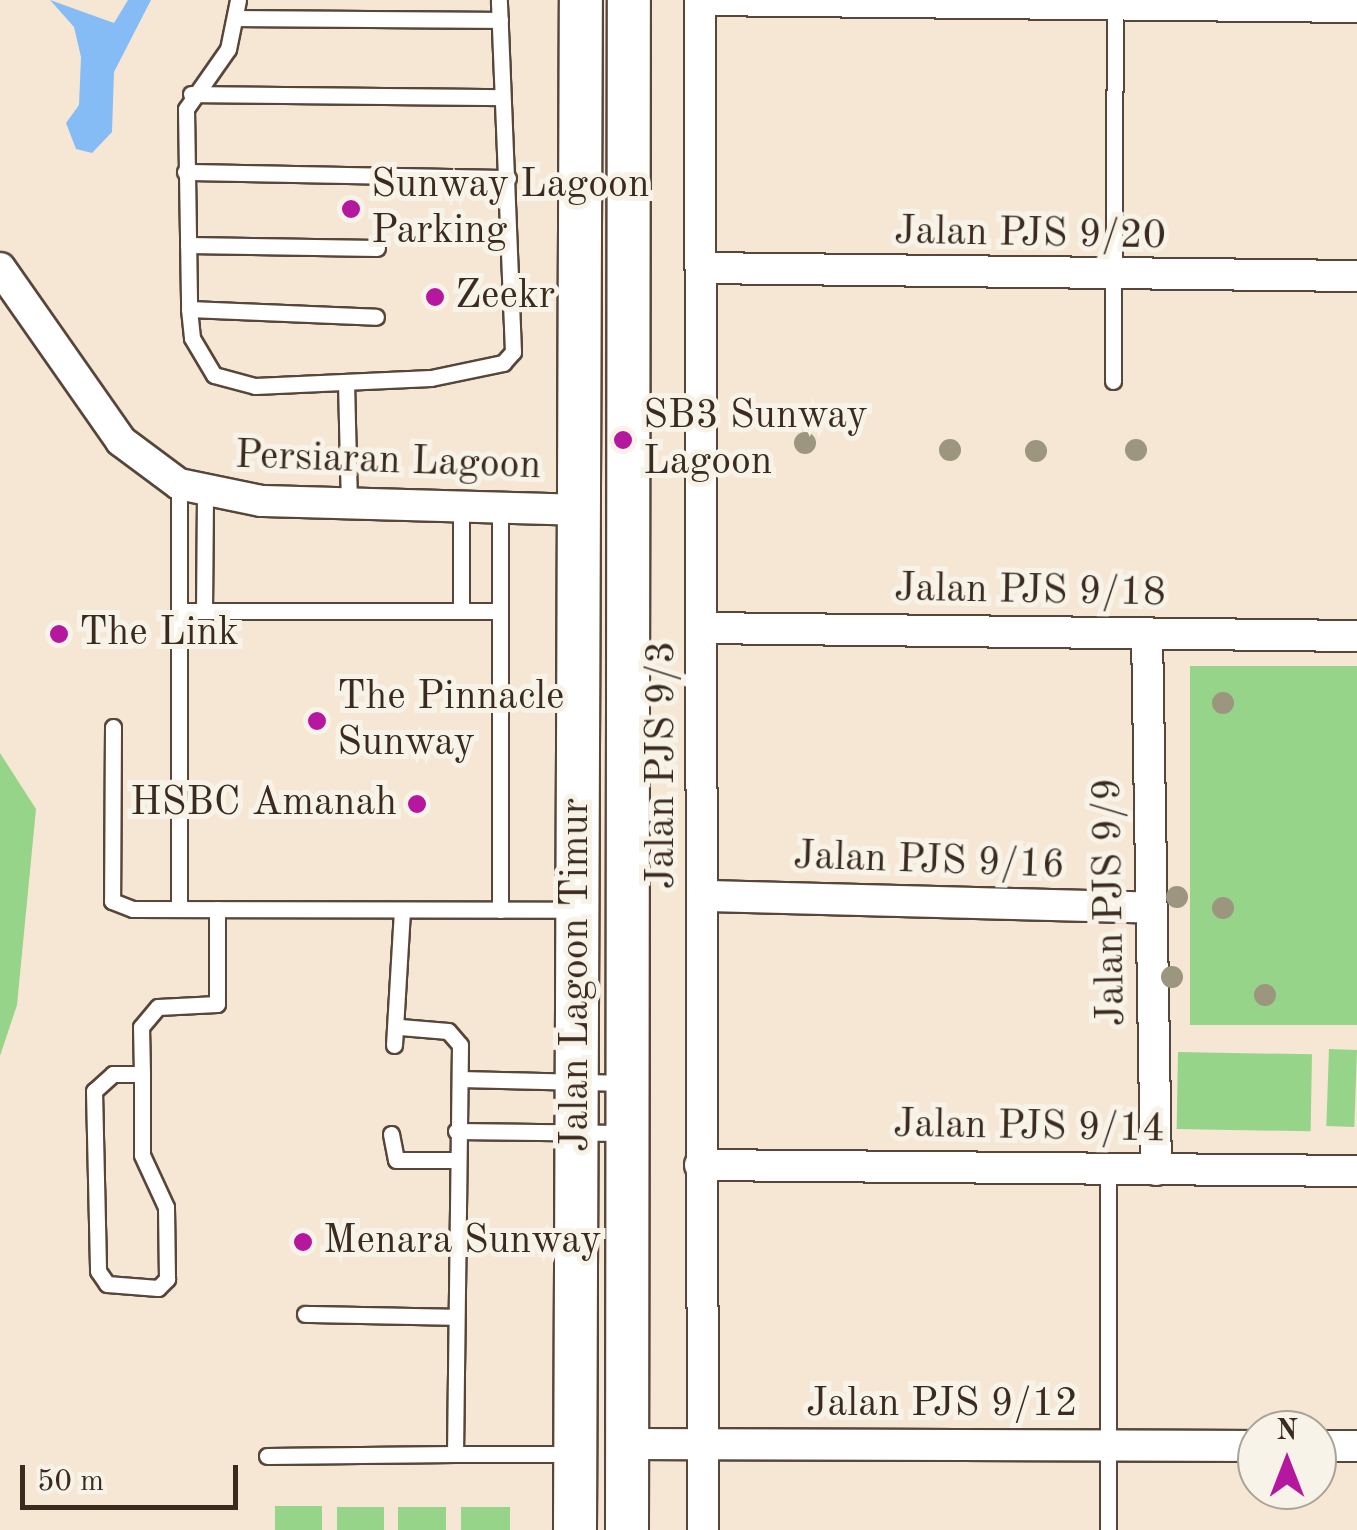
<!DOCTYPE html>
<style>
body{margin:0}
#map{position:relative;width:1357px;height:1530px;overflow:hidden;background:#f6e7d4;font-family:"Old Standard TT",serif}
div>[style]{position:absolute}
.green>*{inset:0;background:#96d48a;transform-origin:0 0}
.water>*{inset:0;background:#85bcf5}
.roads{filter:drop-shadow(2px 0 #574639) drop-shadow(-2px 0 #574639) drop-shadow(0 2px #574639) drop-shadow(0 -2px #574639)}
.service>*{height:15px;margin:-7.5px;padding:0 7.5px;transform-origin:7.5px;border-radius:7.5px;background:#fff}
.minor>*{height:30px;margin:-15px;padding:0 15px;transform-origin:15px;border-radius:15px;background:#fff}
.secondary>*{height:42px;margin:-21px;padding:0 21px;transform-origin:21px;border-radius:21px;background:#fff}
.trees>*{width:22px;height:22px;margin:-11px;border-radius:50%;background:#9c967f}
.dots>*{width:28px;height:28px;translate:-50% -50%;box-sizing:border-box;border:5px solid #f7f3e8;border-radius:50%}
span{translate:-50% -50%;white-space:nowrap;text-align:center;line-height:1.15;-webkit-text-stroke:10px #f7f3e8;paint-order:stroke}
.poi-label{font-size:40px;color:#3b2a1e}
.left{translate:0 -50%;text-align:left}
.right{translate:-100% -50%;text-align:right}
.street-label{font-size:40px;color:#3b2a1e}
.north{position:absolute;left:1237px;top:1410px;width:100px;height:100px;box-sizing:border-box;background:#f7f3e8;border:2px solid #aca397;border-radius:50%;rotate:0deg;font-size:28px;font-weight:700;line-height:40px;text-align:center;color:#3b2a1e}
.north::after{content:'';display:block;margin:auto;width:35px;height:45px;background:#b5179e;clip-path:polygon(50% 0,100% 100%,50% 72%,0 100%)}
.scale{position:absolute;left:20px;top:1465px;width:218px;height:45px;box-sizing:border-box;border:5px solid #3b2a1e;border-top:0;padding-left:12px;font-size:30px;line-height:35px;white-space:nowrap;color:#3b2a1e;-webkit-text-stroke:8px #f7f3e8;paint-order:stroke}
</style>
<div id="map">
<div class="green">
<i style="left:1357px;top:666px;width:359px;height:167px;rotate:90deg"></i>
<i style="clip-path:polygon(0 753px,36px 809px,17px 1005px,0 1056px)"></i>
<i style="left:1329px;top:1049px;width:28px;height:77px;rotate:2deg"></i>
<i style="left:1178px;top:1052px;width:134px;height:77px;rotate:1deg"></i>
<i style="left:275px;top:1506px;width:47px;height:24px"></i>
<i style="left:337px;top:1507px;width:47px;height:23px"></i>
<i style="left:398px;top:1507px;width:48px;height:23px"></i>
<i style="left:461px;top:1507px;width:49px;height:23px"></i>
</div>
<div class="water">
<i style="clip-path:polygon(50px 0,114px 23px,128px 0,151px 0,114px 72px,112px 132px,92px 153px,76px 149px,66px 123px,79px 105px,81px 57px,74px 27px)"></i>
</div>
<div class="roads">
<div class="service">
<i style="left:238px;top:0;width:50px;rotate:101.5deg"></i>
<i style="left:228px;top:49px;width:73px;rotate:125deg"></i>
<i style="left:186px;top:109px;width:200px;rotate:89.1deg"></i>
<i style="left:189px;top:309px;width:29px;rotate:84deg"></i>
<i style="left:192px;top:338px;width:43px;rotate:59.3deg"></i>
<i style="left:214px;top:375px;width:42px;rotate:15deg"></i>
<i style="left:255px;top:386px;width:176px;rotate:-2.6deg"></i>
<i style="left:431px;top:378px;width:74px;rotate:-11.8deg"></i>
<i style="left:503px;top:363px;width:15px;rotate:-48deg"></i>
<i style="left:513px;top:352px;width:352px;rotate:-92.3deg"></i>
<i style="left:238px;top:18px;width:262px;rotate:0.4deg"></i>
<i style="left:191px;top:94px;width:311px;rotate:0.6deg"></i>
<i style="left:185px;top:172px;width:323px;rotate:1.1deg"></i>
<i style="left:188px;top:245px;width:189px;rotate:0.9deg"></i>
<i style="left:189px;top:309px;width:187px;rotate:2.4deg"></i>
<i style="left:1113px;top:381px;width:381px;rotate:-89.7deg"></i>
<i style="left:346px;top:382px;width:121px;rotate:88.6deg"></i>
<i style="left:179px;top:484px;width:127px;rotate:90deg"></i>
<i style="left:500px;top:508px;width:103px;rotate:90deg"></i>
<i style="left:204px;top:611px;width:118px;rotate:-89.5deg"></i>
<i style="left:461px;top:611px;width:104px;rotate:-90deg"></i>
<i style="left:113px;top:727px;width:174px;rotate:90.3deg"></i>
<i style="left:112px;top:901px;width:22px;rotate:21deg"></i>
<i style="left:133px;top:909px;width:444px;rotate:0.1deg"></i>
<i style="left:179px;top:909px;width:298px;rotate:-90deg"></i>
<i style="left:179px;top:611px;width:321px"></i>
<i style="left:500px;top:611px;width:299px;rotate:90deg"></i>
<i style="left:400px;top:1027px;width:48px;rotate:4.8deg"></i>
<i style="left:448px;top:1031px;width:18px;rotate:49deg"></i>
<i style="left:460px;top:1045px;width:409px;rotate:90.7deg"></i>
<i style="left:455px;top:1454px;width:117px"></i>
<i style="left:394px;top:1045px;width:135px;rotate:-86.6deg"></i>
<i style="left:142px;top:1074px;width:29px;rotate:180deg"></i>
<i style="left:113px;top:1074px;width:25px;rotate:138deg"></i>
<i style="left:94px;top:1091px;width:180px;rotate:88.7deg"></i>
<i style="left:98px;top:1271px;width:16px;rotate:55deg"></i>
<i style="left:107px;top:1284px;width:51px;rotate:4.5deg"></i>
<i style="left:158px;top:1288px;width:13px;rotate:-45deg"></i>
<i style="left:167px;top:1279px;width:72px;rotate:-90.8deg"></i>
<i style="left:166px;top:1207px;width:57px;rotate:-114.8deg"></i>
<i style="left:142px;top:1155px;width:81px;rotate:-90deg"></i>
<i style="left:142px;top:1074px;width:47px;rotate:-91.2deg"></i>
<i style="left:141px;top:1027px;width:26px;rotate:-50deg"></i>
<i style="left:158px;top:1007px;width:59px;rotate:-2.9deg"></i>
<i style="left:217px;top:1004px;width:95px;rotate:-90deg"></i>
<i style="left:460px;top:1079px;width:166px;rotate:1.4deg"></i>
<i style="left:456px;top:1131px;width:166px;rotate:0.7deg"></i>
<i style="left:391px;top:1134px;width:26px;rotate:79deg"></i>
<i style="left:396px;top:1160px;width:60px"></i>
<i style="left:1108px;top:1169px;width:361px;rotate:90deg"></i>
<i style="left:305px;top:1314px;width:151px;rotate:1.1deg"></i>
<i style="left:267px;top:1456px;width:188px;rotate:-0.6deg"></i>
</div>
<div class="minor">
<i style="left:700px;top:0;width:1530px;rotate:89.89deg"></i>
<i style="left:700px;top:0;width:657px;rotate:0.61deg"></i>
<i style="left:0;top:268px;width:211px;rotate:55deg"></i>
<i style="left:121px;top:441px;width:72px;rotate:36.6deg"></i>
<i style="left:179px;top:484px;width:84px;rotate:11.7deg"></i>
<i style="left:261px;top:501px;width:318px;rotate:1.6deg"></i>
<i style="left:701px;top:268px;width:656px;rotate:0.7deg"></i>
<i style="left:702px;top:628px;width:655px;rotate:0.7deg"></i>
<i style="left:1147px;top:633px;width:537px;rotate:89.04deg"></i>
<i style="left:704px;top:896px;width:447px;rotate:1.5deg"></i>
<i style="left:700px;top:1165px;width:657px;rotate:0.52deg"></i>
<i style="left:628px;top:1444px;width:629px;rotate:0.18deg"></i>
<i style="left:1317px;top:1446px;width:40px"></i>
</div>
<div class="secondary">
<i style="left:575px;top:1530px;width:1530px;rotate:-89.78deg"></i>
<i style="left:627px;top:1530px;width:1530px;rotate:-89.93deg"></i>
</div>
</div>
<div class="trees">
<i style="left:805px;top:443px"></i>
<i style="left:950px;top:450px"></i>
<i style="left:1136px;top:450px"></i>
<i style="left:1036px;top:451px"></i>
<i style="left:1223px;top:703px"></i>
<i style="left:1177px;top:897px"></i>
<i style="left:1223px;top:908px"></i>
<i style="left:1172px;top:977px"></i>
<i style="left:1265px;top:995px"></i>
</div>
<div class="dots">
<i style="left:351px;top:209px;background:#b5179e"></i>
<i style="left:435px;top:297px;background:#b5179e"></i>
<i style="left:623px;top:440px;background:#b5179e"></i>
<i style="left:59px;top:634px;background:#b5179e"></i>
<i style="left:317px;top:721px;background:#b5179e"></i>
<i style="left:417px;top:804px;background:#b5179e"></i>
<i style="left:303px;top:1242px;background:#b5179e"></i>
</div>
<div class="poi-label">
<span class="left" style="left:371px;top:209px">Sunway Lagoon<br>Parking</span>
<span class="left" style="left:455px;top:297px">Zeekr</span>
<span class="left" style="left:643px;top:440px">SB3 Sunway<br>Lagoon</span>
<span class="left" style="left:79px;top:634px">The Link</span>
<span class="left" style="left:337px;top:721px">The Pinnacle<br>Sunway</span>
<span class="right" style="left:397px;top:804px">HSBC Amanah</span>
<span class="left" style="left:323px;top:1242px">Menara Sunway</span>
</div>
<div class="street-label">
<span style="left:1030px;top:235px;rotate:1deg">Jalan PJS 9/20</span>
<span style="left:388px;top:462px;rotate:2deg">Persiaran Lagoon</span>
<span style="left:1030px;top:592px;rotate:1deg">Jalan PJS 9/18</span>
<span style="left:663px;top:765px;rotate:-90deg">Jalan PJS 9/3</span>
<span style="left:929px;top:862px;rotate:2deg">Jalan PJS 9/16</span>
<span style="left:1111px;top:902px;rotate:-91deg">Jalan PJS 9/9</span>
<span style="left:577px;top:975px;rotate:-90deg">Jalan Lagoon Timur</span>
<span style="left:1029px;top:1128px;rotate:1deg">Jalan PJS 9/14</span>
<span style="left:942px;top:1405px">Jalan PJS 9/12</span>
</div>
<div class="north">N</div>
<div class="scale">50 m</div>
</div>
